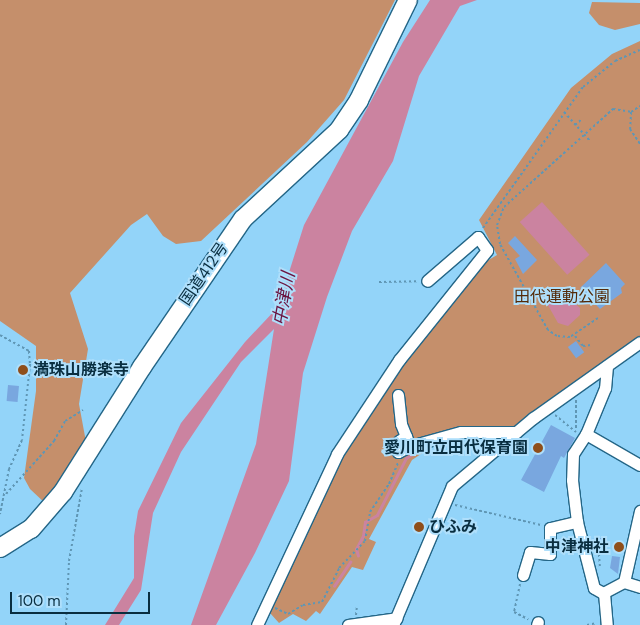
<!DOCTYPE html>
<meta charset="utf-8">
<style>
body{margin:0}
#map{position:relative;width:640px;height:625px;overflow:hidden;background:#93d4f9;font-family:"DM Sans","Noto Sans JP",sans-serif}
div>[style]{position:absolute}
.green>*{inset:0;background:#c58f6b}
.water>*{inset:0;background:#cb83a0;transform-origin:0 0}
.stream>*{height:2.5px;margin:-1.25px;padding:0 1.25px;transform-origin:1.25px;border-radius:1.25px;background:#cb83a0}
.building>*{inset:0;background:#79a7df;transform-origin:0 0}
.path>*{height:2px;margin-top:-1px;transform-origin:0;background:repeating-linear-gradient(90deg,#5f96b4 0 2.5px,transparent 0 5px)}
.roads{filter:drop-shadow(1px 0 #246687) drop-shadow(-1px 0 #246687) drop-shadow(0 1px #246687) drop-shadow(0 -1px #246687)}
.minor>*{height:11px;margin:-5.5px;padding:0 5.5px;transform-origin:5.5px;border-radius:5.5px;background:#fff}
.highway>*{height:18px;margin:-9px;padding:0 9px;transform-origin:9px;border-radius:9px;background:#fff}
.dots>*{width:14px;height:14px;translate:-50% -50%;box-sizing:border-box;border:2px solid #afdffb;border-radius:50%}
span{translate:-50% -50%;white-space:nowrap;text-align:center;line-height:1.15;-webkit-text-stroke:4px #afdffb;paint-order:stroke}
.street-label{font-size:16px;color:#092e40}
.park-label{font-size:16px;color:#542a08}
.poi-label{font-size:16px;color:#092e40;font-weight:700}
.left{translate:0 -50%;text-align:left}
.right{translate:-100% -50%;text-align:right}
.water-label{font-size:18px;color:#6b1441;font-style:italic}
.scale{position:absolute;left:10px;top:592px;width:140px;height:22px;box-sizing:border-box;border:2px solid #092e40;border-top:0;padding-left:6px;font-size:15px;line-height:18px;white-space:nowrap;color:#092e40;-webkit-text-stroke:4px #afdffb;paint-order:stroke}
</style>
<div id="map">
<div class="green">
<i style="clip-path:polygon(0 0,395px 0,344px 100px,307px 142px,201px 241px,176px 244px,163px 236px,147px 214px,131px 225px,70px 293px,88px 349px,79px 404px,86px 442px,46px 504px,30px 489px,24px 478px,36px 391px,36px 346px,0 321px)"></i>
<i style="clip-path:polygon(592px 2px,640px 3px,640px 24px,615px 30px,599px 25px,589px 13px)"></i>
<i style="clip-path:polygon(640px 41px,640px 336px,515px 427px,445px 438px,412px 460px,369px 539px,376px 542px,363px 570px,352px 567px,320px 614px,316px 611px,306px 621px,293px 614px,279px 623px,270px 613px,348px 442px,440px 313px,482px 264px,497px 255px,479px 220px,571px 88px,612px 54px)"></i>
</div>
<div class="water">
<i style="clip-path:polygon(430px 0,477px 0,460px 6px,419px 76px,393px 161px,352px 231px,327px 297px,303px 373px,289px 481px,255px 553px,216px 625px,191px 625px,256px 444px,274px 329px,241px 362px,181px 452px,153px 513px,141px 590px,119px 625px,105px 625px,134px 578px,134px 536px,138px 511px,181px 423px,245px 342px,278px 307px,304px 225px,403px 42px)"></i>
<i style="left:542px;top:202px;width:71px;height:30px;rotate:48deg"></i>
<i style="clip-path:polygon(554px 292px,560px 296px,561px 303px,571px 300px,580px 308px,580px 315px,568px 326px,558px 323px,545px 300px,547px 293px)"></i>
</div>
<div class="stream">
<i style="left:358px;top:556px;width:7px;rotate:-106deg"></i>
<i style="left:356px;top:549px;width:15px;rotate:-62deg"></i>
<i style="left:363px;top:536px;width:14px;rotate:-82deg"></i>
<i style="left:365px;top:522px;width:14px;rotate:-30deg"></i>
<i style="left:377px;top:515px;width:64px;rotate:-63deg"></i>
<i style="left:406px;top:458px;width:8px;rotate:-30deg"></i>
<i style="left:334px;top:586px;width:29px;rotate:-56deg"></i>
</div>
<div class="building">
<i style="clip-path:polygon(515px 236px,537px 260px,523px 274px,515px 259px,520px 256px,508px 243px)"></i>
<i style="clip-path:polygon(606px 263px,625px 284px,621px 288px,622px 293px,600px 309px,580px 288px)"></i>
<i style="left:576px;top:341px;width:14px;height:10px;rotate:54deg"></i>
<i style="left:8px;top:385px;width:11px;height:16px;rotate:5deg"></i>
<i style="clip-path:polygon(551px 425px,575px 438px,564px 458px,561px 456px,544px 492px,521px 480px)"></i>
<i style="clip-path:polygon(602px 538px,603px 550px,593px 550px,591px 539px)"></i>
<i style="clip-path:polygon(612px 556px,620px 557px,618px 574px,610px 568px)"></i>
</div>
<div class="path">
<i style="left:564px;top:112px;width:38px;rotate:48deg"></i>
<i style="left:631px;top:112px;width:17px;rotate:93deg"></i>
<i style="left:630px;top:129px;width:18px;rotate:56deg"></i>
<i style="left:575px;top:125px;width:8px;rotate:-40deg"></i>
<i style="left:483px;top:228px;width:173px;rotate:-54.7deg"></i>
<i style="left:583px;top:87px;width:41px;rotate:-39.1deg"></i>
<i style="left:615px;top:61px;width:27px;rotate:-24deg"></i>
<i style="left:379px;top:282px;width:39px;rotate:-1deg"></i>
<i style="left:598px;top:318px;width:34px;rotate:146deg"></i>
<i style="left:570px;top:337px;width:13px;rotate:-176deg"></i>
<i style="left:557px;top:336px;width:11px;rotate:-146deg"></i>
<i style="left:548px;top:330px;width:98px;rotate:-119.2deg"></i>
<i style="left:500px;top:244px;width:19px;rotate:-99deg"></i>
<i style="left:497px;top:225px;width:19px;rotate:-69deg"></i>
<i style="left:504px;top:207px;width:147px;rotate:-42deg"></i>
<i style="left:613px;top:109px;width:18px;rotate:9deg"></i>
<i style="left:631px;top:112px;width:11px;rotate:-34deg"></i>
<i style="left:0;top:335px;width:33px;rotate:29deg"></i>
<i style="left:29px;top:351px;width:13px;rotate:86deg"></i>
<i style="left:30px;top:364px;width:76px;rotate:96deg"></i>
<i style="left:22px;top:440px;width:32px;rotate:114deg"></i>
<i style="left:9px;top:469px;width:46px;rotate:101.3deg"></i>
<i style="left:575px;top:336px;width:13px;rotate:51deg"></i>
<i style="left:583px;top:346px;width:8px;rotate:-7deg"></i>
<i style="left:576px;top:400px;width:30px;rotate:90deg"></i>
<i style="left:555px;top:415px;width:27px;rotate:39deg"></i>
<i style="left:6px;top:494px;width:72px;rotate:-47.8deg"></i>
<i style="left:54px;top:441px;width:23px;rotate:-61deg"></i>
<i style="left:65px;top:421px;width:21px;rotate:-31deg"></i>
<i style="left:455px;top:505px;width:88px;rotate:13.1deg"></i>
<i style="left:599px;top:554px;width:13px;rotate:86deg"></i>
<i style="left:520px;top:584px;width:29px;rotate:102deg"></i>
<i style="left:514px;top:612px;width:16px;rotate:27deg"></i>
<i style="left:275px;top:608px;width:14px;rotate:25deg"></i>
<i style="left:288px;top:614px;width:17px;rotate:-31deg"></i>
<i style="left:303px;top:605px;width:19px;rotate:-9deg"></i>
<i style="left:322px;top:602px;width:38px;rotate:-63deg"></i>
<i style="left:339px;top:568px;width:37px;rotate:-46deg"></i>
<i style="left:365px;top:541px;width:29px;rotate:-80deg"></i>
<i style="left:370px;top:512px;width:34px;rotate:-56deg"></i>
<i style="left:389px;top:484px;width:25px;rotate:-67deg"></i>
<i style="left:356px;top:615px;width:10px;rotate:-84deg"></i>
<i style="left:66px;top:625px;width:64px;rotate:-87.3deg"></i>
<i style="left:69px;top:561px;width:74px;rotate:-79.9deg"></i>
<i style="left:587px;top:625px;width:10px;rotate:-11deg"></i>
</div>
<div class="roads">
<div class="minor">
<i style="left:607px;top:366px;width:22px;rotate:95deg"></i>
<i style="left:605px;top:388px;width:50px;rotate:112.4deg"></i>
<i style="left:586px;top:434px;width:62px;rotate:29.9deg"></i>
<i style="left:398px;top:395px;width:29px;rotate:84deg"></i>
<i style="left:401px;top:424px;width:24px;rotate:68deg"></i>
<i style="left:410px;top:446px;width:53px;rotate:-15.4deg"></i>
<i style="left:461px;top:432px;width:55px"></i>
<i style="left:586px;top:434px;width:24px;rotate:123deg"></i>
<i style="left:573px;top:454px;width:26px;rotate:92deg"></i>
<i style="left:572px;top:480px;width:42px;rotate:83.2deg"></i>
<i style="left:577px;top:522px;width:68px;rotate:75.6deg"></i>
<i style="left:594px;top:588px;width:10px;rotate:29deg"></i>
<i style="left:603px;top:593px;width:24px;rotate:-28deg"></i>
<i style="left:624px;top:582px;width:17px;rotate:17deg"></i>
<i style="left:406px;top:436px;width:9px;rotate:144deg"></i>
<i style="left:399px;top:441px;width:11px;rotate:95deg"></i>
<i style="left:398px;top:452px;width:13px;rotate:-27deg"></i>
<i style="left:523px;top:575px;width:24px;rotate:-73deg"></i>
<i style="left:530px;top:552px;width:20px;rotate:6deg"></i>
<i style="left:550px;top:554px;width:26px;rotate:-90deg"></i>
<i style="left:550px;top:528px;width:28px;rotate:-13deg"></i>
<i style="left:624px;top:582px;width:73px;rotate:-77.3deg"></i>
<i style="left:604px;top:593px;width:32px;rotate:85deg"></i>
<i style="left:257px;top:625px;width:189px;rotate:-64.9deg"></i>
<i style="left:337px;top:454px;width:113px;rotate:-56.6deg"></i>
<i style="left:399px;top:360px;width:141px;rotate:-51.3deg"></i>
<i style="left:487px;top:250px;width:16px;rotate:-125deg"></i>
<i style="left:478px;top:237px;width:67px;rotate:139.2deg"></i>
<i style="left:348px;top:625px;width:49px;rotate:-8.1deg"></i>
<i style="left:393px;top:625px;width:151px;rotate:-67deg"></i>
<i style="left:452px;top:486px;width:106px;rotate:-40deg"></i>
<i style="left:533px;top:418px;width:131px;rotate:-35.4deg"></i>
<i style="left:537px;top:625px;width:3px;rotate:-72deg"></i>
</div>
<div class="highway">
<i style="left:0;top:548px;width:36px;rotate:-32deg"></i>
<i style="left:31px;top:529px;width:49px;rotate:-49.1deg"></i>
<i style="left:63px;top:492px;width:148px;rotate:-57.7deg"></i>
<i style="left:142px;top:367px;width:179px;rotate:-55.7deg"></i>
<i style="left:243px;top:219px;width:131px;rotate:-42.8deg"></i>
<i style="left:339px;top:130px;width:36px;rotate:-56deg"></i>
<i style="left:359px;top:100px;width:111px;rotate:-63.9deg"></i>
</div>
</div>
<div class="dots">
<i style="left:23px;top:370px;background:#8f4e1a"></i>
<i style="left:538px;top:448px;background:#8f4e1a"></i>
<i style="left:419px;top:527px;background:#8f4e1a"></i>
<i style="left:619px;top:547px;background:#8f4e1a"></i>
</div>
<div class="street-label">
<span style="left:204px;top:274px;rotate:-56deg">国道412号</span>
</div>
<div class="park-label">
<span style="left:562px;top:297px">田代運動公園</span>
</div>
<div class="poi-label">
<span class="left" style="left:33px;top:370px">満珠山勝楽寺</span>
<span class="right" style="left:528px;top:448px">愛川町立田代保育園</span>
<span class="left" style="left:429px;top:527px">ひふみ</span>
<span class="right" style="left:609px;top:547px">中津神社</span>
</div>
<div class="water-label">
<span style="left:284px;top:299px;rotate:-80deg">中津川</span>
</div>
<div class="scale">100 m</div>
</div>
